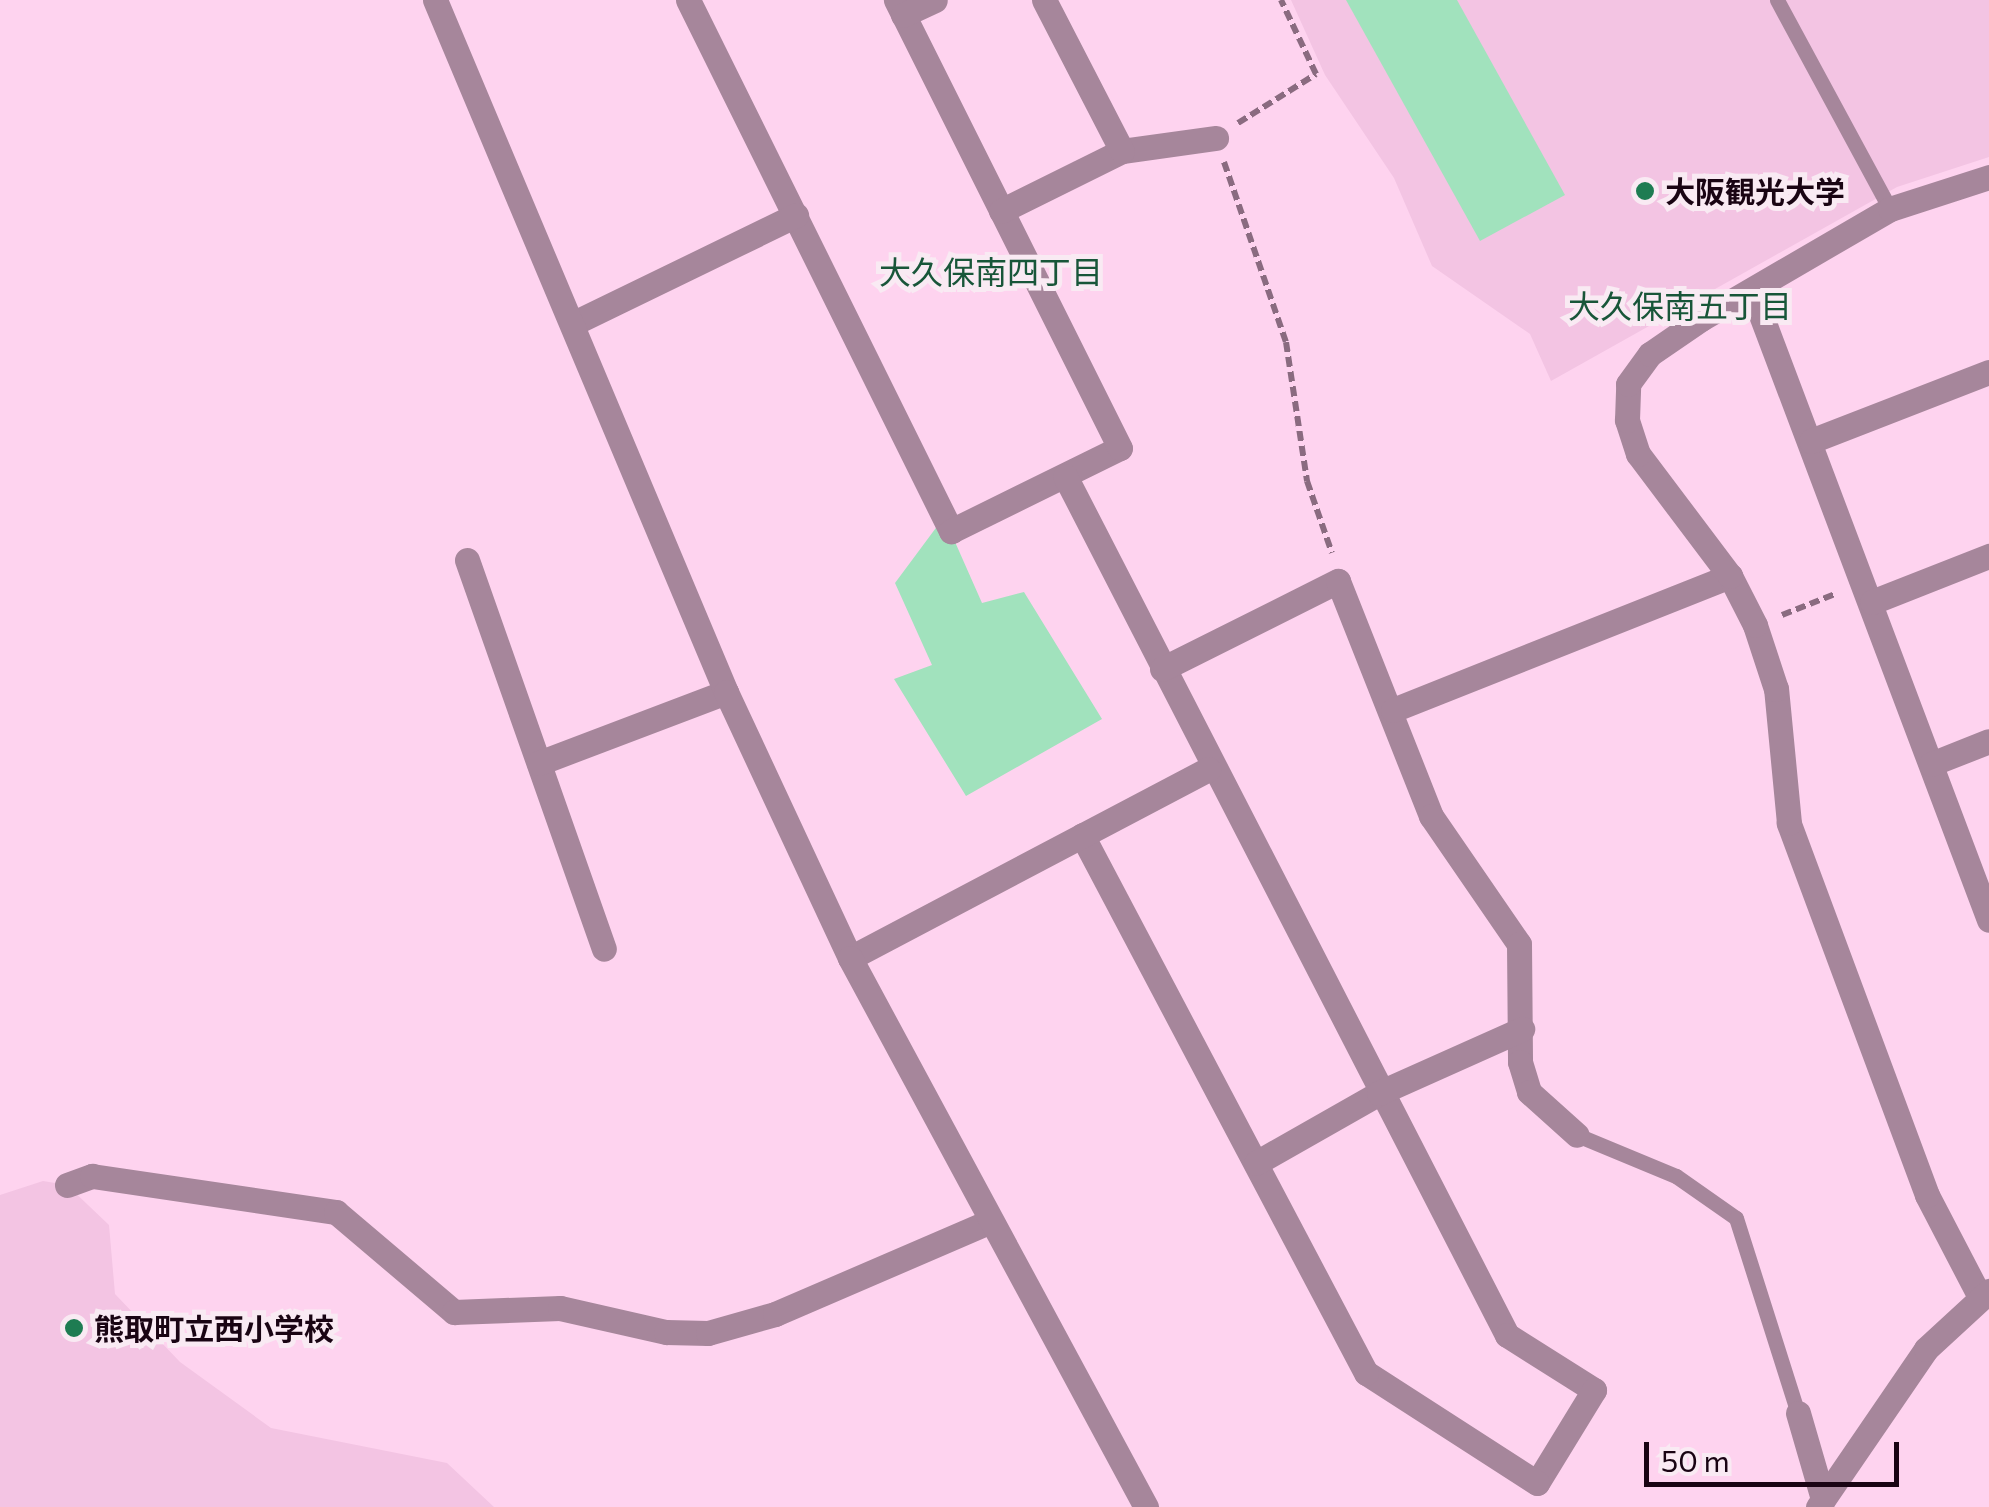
<!DOCTYPE html>
<meta charset="utf-8">
<style>
body{margin:0}
#map{position:relative;width:1989px;height:1507px;overflow:hidden;background:#fed3ef;font-family:Commissioner,"Noto Sans JP",sans-serif}
div>[style]{position:absolute}
.built>*{inset:0;background:#f3c4e3}
.green>*{inset:0;background:#a1e2bd}
.path>*{height:6px;margin-top:-3px;transform-origin:0;background:repeating-linear-gradient(90deg,#8a6b80 0 10px,transparent 0 15px)}
.service>*{height:15px;margin:-7.5px;padding:0 7.5px;transform-origin:7.5px;border-radius:7.5px;background:#a6869b}
.minor>*{height:25px;margin:-12.5px;padding:0 12.5px;transform-origin:12.5px;border-radius:12.5px;background:#a6869b}
.tertiary>*{height:25px;margin:-12.5px;padding:0 12.5px;transform-origin:12.5px;border-radius:12.5px;background:#a6869b}
.dots>*{width:28px;height:28px;translate:-50% -50%;box-sizing:border-box;border:5px solid #f9eaf3;border-radius:50%}
span{translate:-50% -50%;white-space:nowrap;text-align:center;line-height:1.15;-webkit-text-stroke:10px #f9eaf3;paint-order:stroke}
.poi-label{font-size:30px;color:#190413;font-weight:700}
.left{translate:0 -50%;text-align:left}
.neighbourhood-label{font-size:32px;color:#185639}
.scale{position:absolute;left:1644px;top:1442px;width:255px;height:45px;box-sizing:border-box;border:5px solid #190413;border-top:0;padding-left:12px;font-size:30px;line-height:35px;white-space:nowrap;color:#190413;-webkit-text-stroke:8px #f9eaf3;paint-order:stroke}
</style>
<div id="map">
<div class="built">
<i style="clip-path:polygon(1291px 0,1989px 0,1989px 157px,1897px 187px,1551px 381px,1530px 334px,1432px 266px,1394px 178px,1325px 75px)"></i>
<i style="clip-path:polygon(43px 1181px,67px 1185px,109px 1225px,115px 1294px,180px 1362px,271px 1428px,447px 1463px,494px 1507px,0 1507px,0 1195px)"></i>
</div>
<div class="green">
<i style="clip-path:polygon(1346px 0,1457px 0,1565px 195px,1480px 241px)"></i>
<i style="clip-path:polygon(944px 517px,982px 603px,1024px 592px,1102px 719px,966px 796px,894px 679px,932px 665px,895px 583px)"></i>
</div>
<div class="path">
<i style="left:1238px;top:123px;width:92px;rotate:-32.1deg"></i>
<i style="left:1316px;top:74px;width:82px;rotate:-115.3deg"></i>
<i style="left:1224px;top:162px;width:190px;rotate:71deg"></i>
<i style="left:1286px;top:342px;width:141px;rotate:81.4deg"></i>
<i style="left:1307px;top:481px;width:76px;rotate:70.9deg"></i>
<i style="left:1782px;top:615px;width:57px;rotate:-21.6deg"></i>
</div>
<div class="service">
<i style="left:1777px;top:0;width:238px;rotate:61.6deg"></i>
<i style="left:1577px;top:1135px;width:107px;rotate:22.5deg"></i>
<i style="left:1676px;top:1176px;width:73px;rotate:35deg"></i>
<i style="left:1736px;top:1218px;width:205px;rotate:72.4deg"></i>
</div>
<div class="minor">
<i style="left:688px;top:0;width:593px;rotate:63.65deg"></i>
<i style="left:951px;top:531px;width:188px;rotate:-26.2deg"></i>
<i style="left:1120px;top:448px;width:501px;rotate:-116.57deg"></i>
<i style="left:903px;top:15px;width:35px;rotate:-25deg"></i>
<i style="left:1122px;top:151px;width:95px;rotate:-7.9deg"></i>
<i style="left:1001px;top:211px;width:135px;rotate:-26.4deg"></i>
<i style="left:1122px;top:151px;width:170px;rotate:-117.3deg"></i>
<i style="left:1752px;top:291px;width:672px;rotate:69.35deg"></i>
<i style="left:574px;top:323px;width:247px;rotate:-25.9deg"></i>
<i style="left:1811px;top:441px;width:191px;rotate:-21.2deg"></i>
<i style="left:1065px;top:476px;width:966px;rotate:62.77deg"></i>
<i style="left:1507px;top:1335px;width:103px;rotate:32.3deg"></i>
<i style="left:1594px;top:1390px;width:109px;rotate:121.5deg"></i>
<i style="left:1537px;top:1483px;width:203px;rotate:-147.2deg"></i>
<i style="left:1366px;top:1373px;width:608px;rotate:-117.83deg"></i>
<i style="left:467px;top:560px;width:412px;rotate:70.6deg"></i>
<i style="left:1872px;top:602px;width:126px;rotate:-21.5deg"></i>
<i style="left:1162px;top:669px;width:197px;rotate:-26.6deg"></i>
<i style="left:1338px;top:581px;width:253px;rotate:68.4deg"></i>
<i style="left:1431px;top:816px;width:155px;rotate:55.5deg"></i>
<i style="left:1519px;top:944px;width:118px;rotate:89.5deg"></i>
<i style="left:1520px;top:1062px;width:31px;rotate:73deg"></i>
<i style="left:1529px;top:1092px;width:64px;rotate:41.9deg"></i>
<i style="left:1393px;top:710px;width:363px;rotate:-21.7deg"></i>
<i style="left:539px;top:763px;width:200px;rotate:-20.8deg"></i>
<i style="left:1931px;top:764px;width:62px;rotate:-21.6deg"></i>
<i style="left:850px;top:958px;width:405px;rotate:-27.8deg"></i>
<i style="left:1256px;top:1163px;width:142px;rotate:-29.6deg"></i>
<i style="left:1379px;top:1093px;width:157px;rotate:-24.1deg"></i>
<i style="left:67px;top:1185px;width:27px;rotate:-20deg"></i>
<i style="left:92px;top:1176px;width:247px;rotate:8.4deg"></i>
<i style="left:336px;top:1212px;width:155px;rotate:40.3deg"></i>
<i style="left:454px;top:1312px;width:106px;rotate:-2.2deg"></i>
<i style="left:560px;top:1308px;width:109px;rotate:12.8deg"></i>
<i style="left:666px;top:1332px;width:42px;rotate:1.4deg"></i>
<i style="left:708px;top:1333px;width:70px;rotate:-15.8deg"></i>
<i style="left:775px;top:1314px;width:235px;rotate:-23.3deg"></i>
<i style="left:1980px;top:1297px;width:115px;rotate:-117.5deg"></i>
<i style="left:1927px;top:1195px;width:397px;rotate:-110.4deg"></i>
<i style="left:1789px;top:823px;width:135px;rotate:-95.5deg"></i>
<i style="left:1776px;top:689px;width:67px;rotate:-108.2deg"></i>
<i style="left:1755px;top:625px;width:55px;rotate:-117deg"></i>
<i style="left:1730px;top:576px;width:153px;rotate:-127deg"></i>
<i style="left:1638px;top:454px;width:36px;rotate:-108deg"></i>
<i style="left:1627px;top:420px;width:36px;rotate:-88deg"></i>
<i style="left:1628px;top:384px;width:37px;rotate:-54deg"></i>
<i style="left:1650px;top:354px;width:62px;rotate:-34.5deg"></i>
<i style="left:1701px;top:319px;width:219px;rotate:-30.2deg"></i>
<i style="left:1890px;top:209px;width:104px;rotate:-17.9deg"></i>
<i style="left:1798px;top:1413px;width:90px;rotate:73.8deg"></i>
<i style="left:1818px;top:1507px;width:191px;rotate:-55.6deg"></i>
<i style="left:1926px;top:1349px;width:86px;rotate:-42.6deg"></i>
</div>
<div class="tertiary">
<i style="left:435px;top:0;width:751px;rotate:67.19deg"></i>
<i style="left:726px;top:692px;width:293px;rotate:65deg"></i>
<i style="left:850px;top:958px;width:624px;rotate:61.67deg"></i>
</div>
<div class="dots">
<i style="left:1645px;top:191px;background:#1e7c52"></i>
<i style="left:74px;top:1328px;background:#1e7c52"></i>
</div>
<div class="poi-label">
<span class="left" style="left:1665px;top:191px">大阪観光大学</span>
<span class="left" style="left:94px;top:1328px">熊取町立西小学校</span>
</div>
<div class="neighbourhood-label">
<span style="left:991px;top:271px">大久保南四丁目</span>
<span style="left:1680px;top:305px">大久保南五丁目</span>
</div>
<div class="scale">50 m</div>
</div>
